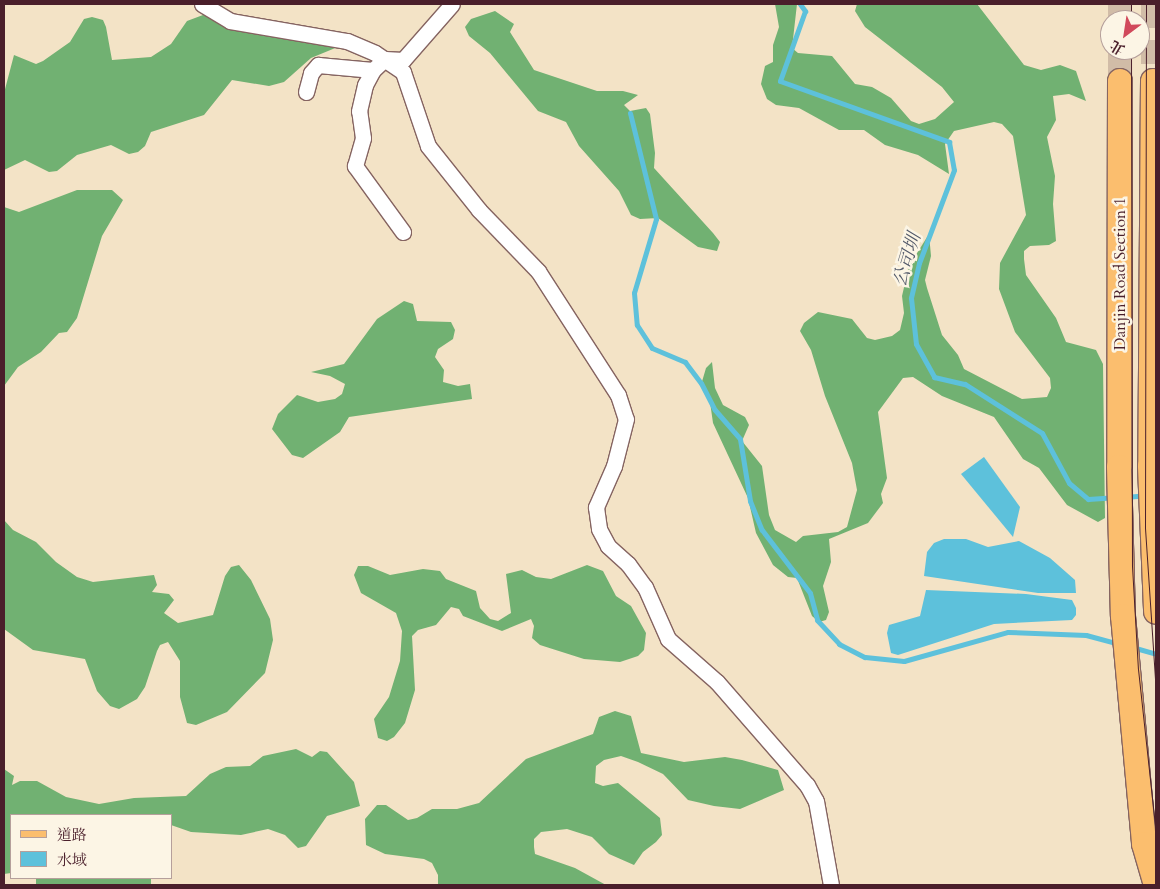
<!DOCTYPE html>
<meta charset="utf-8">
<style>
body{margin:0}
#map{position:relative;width:1160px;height:889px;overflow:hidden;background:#f3e3c6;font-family:Cardo,"Noto Serif TC",serif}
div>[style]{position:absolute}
.forest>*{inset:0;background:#71b172;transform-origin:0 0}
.water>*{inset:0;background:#5dc1db}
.stream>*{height:5px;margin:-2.5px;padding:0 2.5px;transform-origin:2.5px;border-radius:2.5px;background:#5dc1db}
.primary-tunnel>*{height:24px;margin-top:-12px;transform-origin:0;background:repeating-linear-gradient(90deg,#d1bca7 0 24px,transparent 0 36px)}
.roads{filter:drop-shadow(1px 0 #856461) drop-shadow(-1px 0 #856461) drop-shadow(0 1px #856461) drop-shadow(0 -1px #856461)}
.street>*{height:15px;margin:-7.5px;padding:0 7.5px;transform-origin:7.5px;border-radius:7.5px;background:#fff}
.primary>*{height:24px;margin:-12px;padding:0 12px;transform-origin:12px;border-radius:12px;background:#fbbe6e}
.tram>*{height:1px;margin:-0.5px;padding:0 0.5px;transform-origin:0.5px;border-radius:0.5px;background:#4a1f2b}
span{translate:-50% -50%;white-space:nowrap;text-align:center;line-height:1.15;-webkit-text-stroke:5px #fcf5e5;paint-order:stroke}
.street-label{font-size:16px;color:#4a1f2b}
.water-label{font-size:18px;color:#515869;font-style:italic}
.frame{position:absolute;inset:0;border:5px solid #4a1f2b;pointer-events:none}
.legend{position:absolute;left:10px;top:814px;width:162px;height:65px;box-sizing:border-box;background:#fcf5e5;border:1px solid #b59f9b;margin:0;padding:6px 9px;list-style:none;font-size:15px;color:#4a1f2b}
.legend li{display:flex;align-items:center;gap:10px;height:25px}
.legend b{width:25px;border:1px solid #b59f9b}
.north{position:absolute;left:1100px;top:10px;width:50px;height:50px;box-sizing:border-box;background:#fcf5e5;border:1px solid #b59f9b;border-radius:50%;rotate:211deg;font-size:14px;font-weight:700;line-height:20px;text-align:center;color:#4a1f2b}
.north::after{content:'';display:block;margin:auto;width:18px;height:22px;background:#d1495b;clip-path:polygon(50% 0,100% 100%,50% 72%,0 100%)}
</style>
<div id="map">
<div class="forest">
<i style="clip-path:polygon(775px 4px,797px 4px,792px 48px,798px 53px,832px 56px,855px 84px,872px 87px,891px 98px,911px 121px,919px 124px,935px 119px,954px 102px,942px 87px,865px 27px,855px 11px,857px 4px,977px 4px,1024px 65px,1041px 70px,1060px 65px,1076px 71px,1086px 101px,1069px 94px,1053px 96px,1056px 120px,1047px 137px,1055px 176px,1053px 204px,1056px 241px,1049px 245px,1030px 246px,1024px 251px,1024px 259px,1026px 275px,1056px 318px,1066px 342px,1096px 350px,1103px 364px,1105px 518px,1098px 522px,1067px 505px,1039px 468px,1023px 459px,994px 417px,942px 396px,913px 377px,903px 378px,878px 412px,887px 478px,881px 494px,883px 503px,868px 523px,829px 539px,831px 562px,823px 586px,829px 612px,826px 620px,819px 622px,812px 616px,797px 578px,788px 577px,773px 565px,756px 533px,748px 498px,713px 423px,710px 402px,701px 385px,706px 368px,712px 362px,715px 388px,723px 405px,745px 417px,749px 425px,742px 441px,762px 466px,769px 515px,775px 530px,796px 542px,803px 536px,838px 532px,847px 527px,857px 490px,852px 463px,825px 396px,811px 350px,800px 331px,804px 323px,818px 312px,852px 319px,867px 338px,875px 340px,892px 336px,900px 330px,904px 313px,902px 296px,909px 266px,929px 234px,931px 256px,925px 280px,927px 288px,942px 335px,958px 355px,964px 369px,1022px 399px,1047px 397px,1051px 388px,1050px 378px,1015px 332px,999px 289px,1000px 263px,1026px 215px,1013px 136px,1002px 124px,994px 122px,954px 131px,945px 144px,949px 174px,918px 155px,885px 145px,864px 130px,839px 130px,799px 108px,776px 105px,767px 99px,761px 84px,765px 66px,773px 62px,773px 45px,779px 27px)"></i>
<i style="clip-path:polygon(495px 11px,514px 24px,510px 32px,534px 70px,597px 91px,623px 91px,638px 95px,624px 105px,630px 111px,646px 108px,650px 114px,655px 153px,654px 168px,713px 233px,720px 242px,717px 251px,698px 247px,658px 218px,640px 219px,631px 215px,619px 191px,579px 146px,566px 122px,538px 111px,490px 53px,469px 36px,465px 27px,471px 19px)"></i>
<i style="clip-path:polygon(203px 15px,345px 44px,311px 58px,284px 82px,269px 86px,232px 80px,204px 115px,151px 132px,145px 146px,138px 152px,129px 154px,111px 145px,77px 155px,57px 171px,49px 172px,25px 160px,4px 170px,4px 93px,14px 55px,36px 64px,43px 61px,70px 42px,84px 19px,92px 17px,103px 20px,106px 27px,112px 60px,151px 57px,171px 44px,187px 21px)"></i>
<i style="clip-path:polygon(77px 190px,112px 190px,123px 200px,102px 236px,77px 318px,67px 332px,59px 333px,41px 352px,18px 367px,4px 386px,4px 207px,19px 212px)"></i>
<i style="clip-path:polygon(404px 301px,413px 304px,417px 321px,451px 322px,455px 330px,453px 339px,438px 349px,435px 357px,444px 370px,443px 382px,458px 386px,470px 384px,472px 399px,349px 417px,340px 432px,303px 458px,292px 455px,272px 429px,278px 414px,297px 395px,318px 402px,335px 399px,342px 394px,345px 384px,330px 376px,311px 372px,344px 364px,377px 319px)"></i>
<i style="clip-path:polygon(4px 520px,13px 530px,36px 542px,56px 562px,77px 577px,93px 582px,154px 575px,157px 585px,152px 592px,169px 594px,174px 600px,164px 613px,178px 623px,213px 615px,225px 576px,231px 567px,239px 565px,251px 580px,270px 619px,273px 640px,265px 673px,227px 712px,196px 725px,187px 723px,180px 697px,180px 661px,168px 642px,160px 645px,157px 651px,145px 687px,137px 699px,119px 709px,110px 706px,97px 691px,85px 659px,33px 650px,4px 629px)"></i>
<i style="clip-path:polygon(587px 565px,603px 571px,616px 596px,631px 606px,646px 633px,644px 650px,638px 656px,620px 662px,584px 659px,540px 645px,532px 638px,534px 626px,531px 619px,502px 631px,463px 616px,459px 609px,451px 607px,436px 625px,418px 630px,412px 636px,415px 690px,405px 723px,394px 737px,387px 741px,378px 738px,374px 719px,389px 697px,400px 661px,402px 631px,396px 613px,361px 593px,354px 575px,358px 566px,368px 566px,390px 575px,423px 569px,440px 571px,446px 579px,476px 591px,480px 608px,490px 619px,498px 621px,511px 613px,506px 574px,522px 570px,536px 577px,551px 579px)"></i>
<i style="clip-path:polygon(615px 711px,631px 716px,641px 753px,684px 762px,725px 757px,742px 760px,778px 770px,784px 790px,740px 809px,714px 806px,688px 800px,663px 774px,638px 762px,621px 756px,604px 760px,596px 766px,595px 783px,603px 786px,618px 783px,660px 818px,662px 835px,656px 842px,643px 852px,634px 865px,609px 854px,592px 837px,567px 829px,541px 832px,534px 839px,534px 847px,535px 854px,575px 868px,606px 885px,438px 885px,438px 875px,432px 863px,424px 859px,385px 854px,366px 845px,365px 819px,377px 805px,386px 805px,408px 820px,417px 818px,432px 809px,457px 809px,479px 803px,526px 759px,593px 734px,599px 717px)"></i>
<i style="clip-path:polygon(296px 749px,312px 757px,320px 751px,327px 752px,354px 782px,360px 806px,327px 816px,306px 846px,298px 848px,285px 835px,268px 829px,241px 835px,191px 832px,171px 825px,171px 815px,11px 815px,11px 873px,4px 874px,4px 769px,14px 776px,12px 785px,20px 781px,37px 781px,66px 797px,99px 804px,134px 798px,186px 796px,210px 774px,226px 767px,250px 766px,263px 756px)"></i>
<i style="left:36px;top:878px;width:115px;height:8px"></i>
</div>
<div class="water">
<i style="clip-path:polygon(984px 457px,1020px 507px,1013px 537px,961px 474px)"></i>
<i style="clip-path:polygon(944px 539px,966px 539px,988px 547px,1019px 541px,1050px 558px,1075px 580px,1076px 593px,1038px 593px,924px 576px,927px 552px,934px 543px)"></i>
<i style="clip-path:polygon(926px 590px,1026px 594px,1072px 600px,1076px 608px,1076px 615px,1072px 620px,994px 624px,898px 655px,891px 653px,887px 633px,889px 625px,920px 616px)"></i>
</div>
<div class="stream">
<i style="left:800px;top:4px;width:9px;rotate:54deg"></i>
<i style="left:805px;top:11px;width:74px;rotate:109.7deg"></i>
<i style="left:780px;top:81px;width:180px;rotate:19.8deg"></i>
<i style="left:949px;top:142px;width:28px;rotate:80deg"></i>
<i style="left:954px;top:170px;width:99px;rotate:110.6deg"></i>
<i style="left:919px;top:263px;width:36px;rotate:103deg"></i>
<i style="left:911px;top:298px;width:46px;rotate:83.8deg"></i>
<i style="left:916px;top:344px;width:38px;rotate:61deg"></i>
<i style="left:934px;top:377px;width:32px;rotate:13deg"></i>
<i style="left:965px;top:384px;width:91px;rotate:32.5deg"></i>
<i style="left:1042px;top:433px;width:57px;rotate:61.6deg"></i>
<i style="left:1069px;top:483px;width:25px;rotate:40deg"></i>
<i style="left:1088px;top:499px;width:26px;rotate:-4deg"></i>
<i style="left:630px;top:113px;width:109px;rotate:76.2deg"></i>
<i style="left:656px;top:219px;width:77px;rotate:106.6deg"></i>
<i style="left:634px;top:293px;width:32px;rotate:85deg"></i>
<i style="left:637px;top:325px;width:27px;rotate:57deg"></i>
<i style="left:652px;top:348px;width:36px;rotate:23deg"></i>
<i style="left:685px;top:362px;width:26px;rotate:53deg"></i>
<i style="left:701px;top:383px;width:30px;rotate:63deg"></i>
<i style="left:715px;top:410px;width:38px;rotate:49deg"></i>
<i style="left:740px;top:439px;width:63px;rotate:80.8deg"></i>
<i style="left:750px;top:501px;width:31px;rotate:68deg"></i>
<i style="left:762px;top:530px;width:79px;rotate:52.7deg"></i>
<i style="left:810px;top:593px;width:28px;rotate:75deg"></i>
<i style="left:817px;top:620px;width:33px;rotate:47deg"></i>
<i style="left:839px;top:644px;width:29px;rotate:27deg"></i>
<i style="left:865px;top:657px;width:39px;rotate:6deg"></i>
<i style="left:904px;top:661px;width:108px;rotate:-15.6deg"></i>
<i style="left:1008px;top:632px;width:78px;rotate:2.2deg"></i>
<i style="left:1086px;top:635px;width:34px;rotate:15deg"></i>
<i style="left:1125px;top:497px;width:21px;rotate:-5deg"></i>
<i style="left:1132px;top:647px;width:25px;rotate:16deg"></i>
</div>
<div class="primary-tunnel">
<i style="left:1120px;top:4px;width:16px;rotate:90deg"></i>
<i style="left:1153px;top:4px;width:77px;rotate:90deg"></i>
<i style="left:1120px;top:50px;width:31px;rotate:90deg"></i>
</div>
<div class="roads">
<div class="street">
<i style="left:202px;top:4px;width:33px;rotate:31deg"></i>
<i style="left:230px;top:21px;width:119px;rotate:9.7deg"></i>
<i style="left:347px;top:41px;width:30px;rotate:23deg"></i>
<i style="left:375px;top:53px;width:34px;rotate:34deg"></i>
<i style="left:403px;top:72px;width:78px;rotate:71.3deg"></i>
<i style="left:428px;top:146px;width:82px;rotate:51.4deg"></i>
<i style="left:479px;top:210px;width:85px;rotate:46deg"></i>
<i style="left:538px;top:271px;width:148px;rotate:57.2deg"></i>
<i style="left:618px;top:395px;width:25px;rotate:72deg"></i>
<i style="left:626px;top:419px;width:49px;rotate:104.3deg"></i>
<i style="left:614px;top:466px;width:45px;rotate:113.7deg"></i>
<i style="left:596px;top:507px;width:22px;rotate:82deg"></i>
<i style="left:599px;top:529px;width:19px;rotate:62deg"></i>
<i style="left:608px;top:546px;width:27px;rotate:42deg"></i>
<i style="left:628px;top:564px;width:29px;rotate:54deg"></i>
<i style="left:645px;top:587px;width:57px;rotate:66.1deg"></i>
<i style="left:668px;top:639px;width:65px;rotate:41.3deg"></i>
<i style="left:717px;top:682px;width:137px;rotate:48.9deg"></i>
<i style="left:807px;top:785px;width:18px;rotate:61deg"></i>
<i style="left:816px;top:801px;width:85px;rotate:79.9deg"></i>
<i style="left:306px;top:92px;width:20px;rotate:-75deg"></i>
<i style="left:311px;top:73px;width:11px;rotate:-49deg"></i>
<i style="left:318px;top:65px;width:55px;rotate:5.2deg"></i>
<i style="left:403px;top:232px;width:82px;rotate:-126deg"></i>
<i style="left:355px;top:166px;width:29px;rotate:-74deg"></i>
<i style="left:363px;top:138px;width:27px;rotate:-98deg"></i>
<i style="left:359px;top:111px;width:27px;rotate:-77deg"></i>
<i style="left:365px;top:85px;width:17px;rotate:-62deg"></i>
<i style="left:373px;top:70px;width:16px;rotate:-43deg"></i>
<i style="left:385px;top:59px;width:18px;rotate:3deg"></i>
<i style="left:403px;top:60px;width:74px;rotate:-48.8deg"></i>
</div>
<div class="primary">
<i style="left:1120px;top:81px;width:386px;rotate:90.1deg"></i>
<i style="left:1119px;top:467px;width:149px;rotate:88.5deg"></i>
<i style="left:1123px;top:616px;width:229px;rotate:84.7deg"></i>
<i style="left:1144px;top:844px;width:43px;rotate:73.7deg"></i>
<i style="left:1153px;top:81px;width:385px;rotate:90.4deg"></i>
<i style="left:1150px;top:466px;width:146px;rotate:87.6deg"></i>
</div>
</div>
<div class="tram">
<i style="left:1146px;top:4px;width:524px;rotate:90.11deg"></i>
<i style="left:1145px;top:528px;width:165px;rotate:86.2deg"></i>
<i style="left:1131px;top:20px;width:16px;rotate:-90deg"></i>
<i style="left:1131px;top:50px;width:516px;rotate:89.89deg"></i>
<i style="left:1132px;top:566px;width:103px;rotate:86.7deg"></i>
<i style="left:1138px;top:669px;width:166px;rotate:83.8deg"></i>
</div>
<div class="street-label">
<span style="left:1120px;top:274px;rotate:-90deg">Danjin Road Section 1</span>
</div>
<div class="water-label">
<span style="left:908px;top:260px;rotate:-73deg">公司圳</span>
</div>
<div class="frame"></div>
<ul class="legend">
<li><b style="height:6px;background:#fbbe6e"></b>道路</li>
<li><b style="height:14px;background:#5dc1db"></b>水域</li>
</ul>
<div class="north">北</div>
</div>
